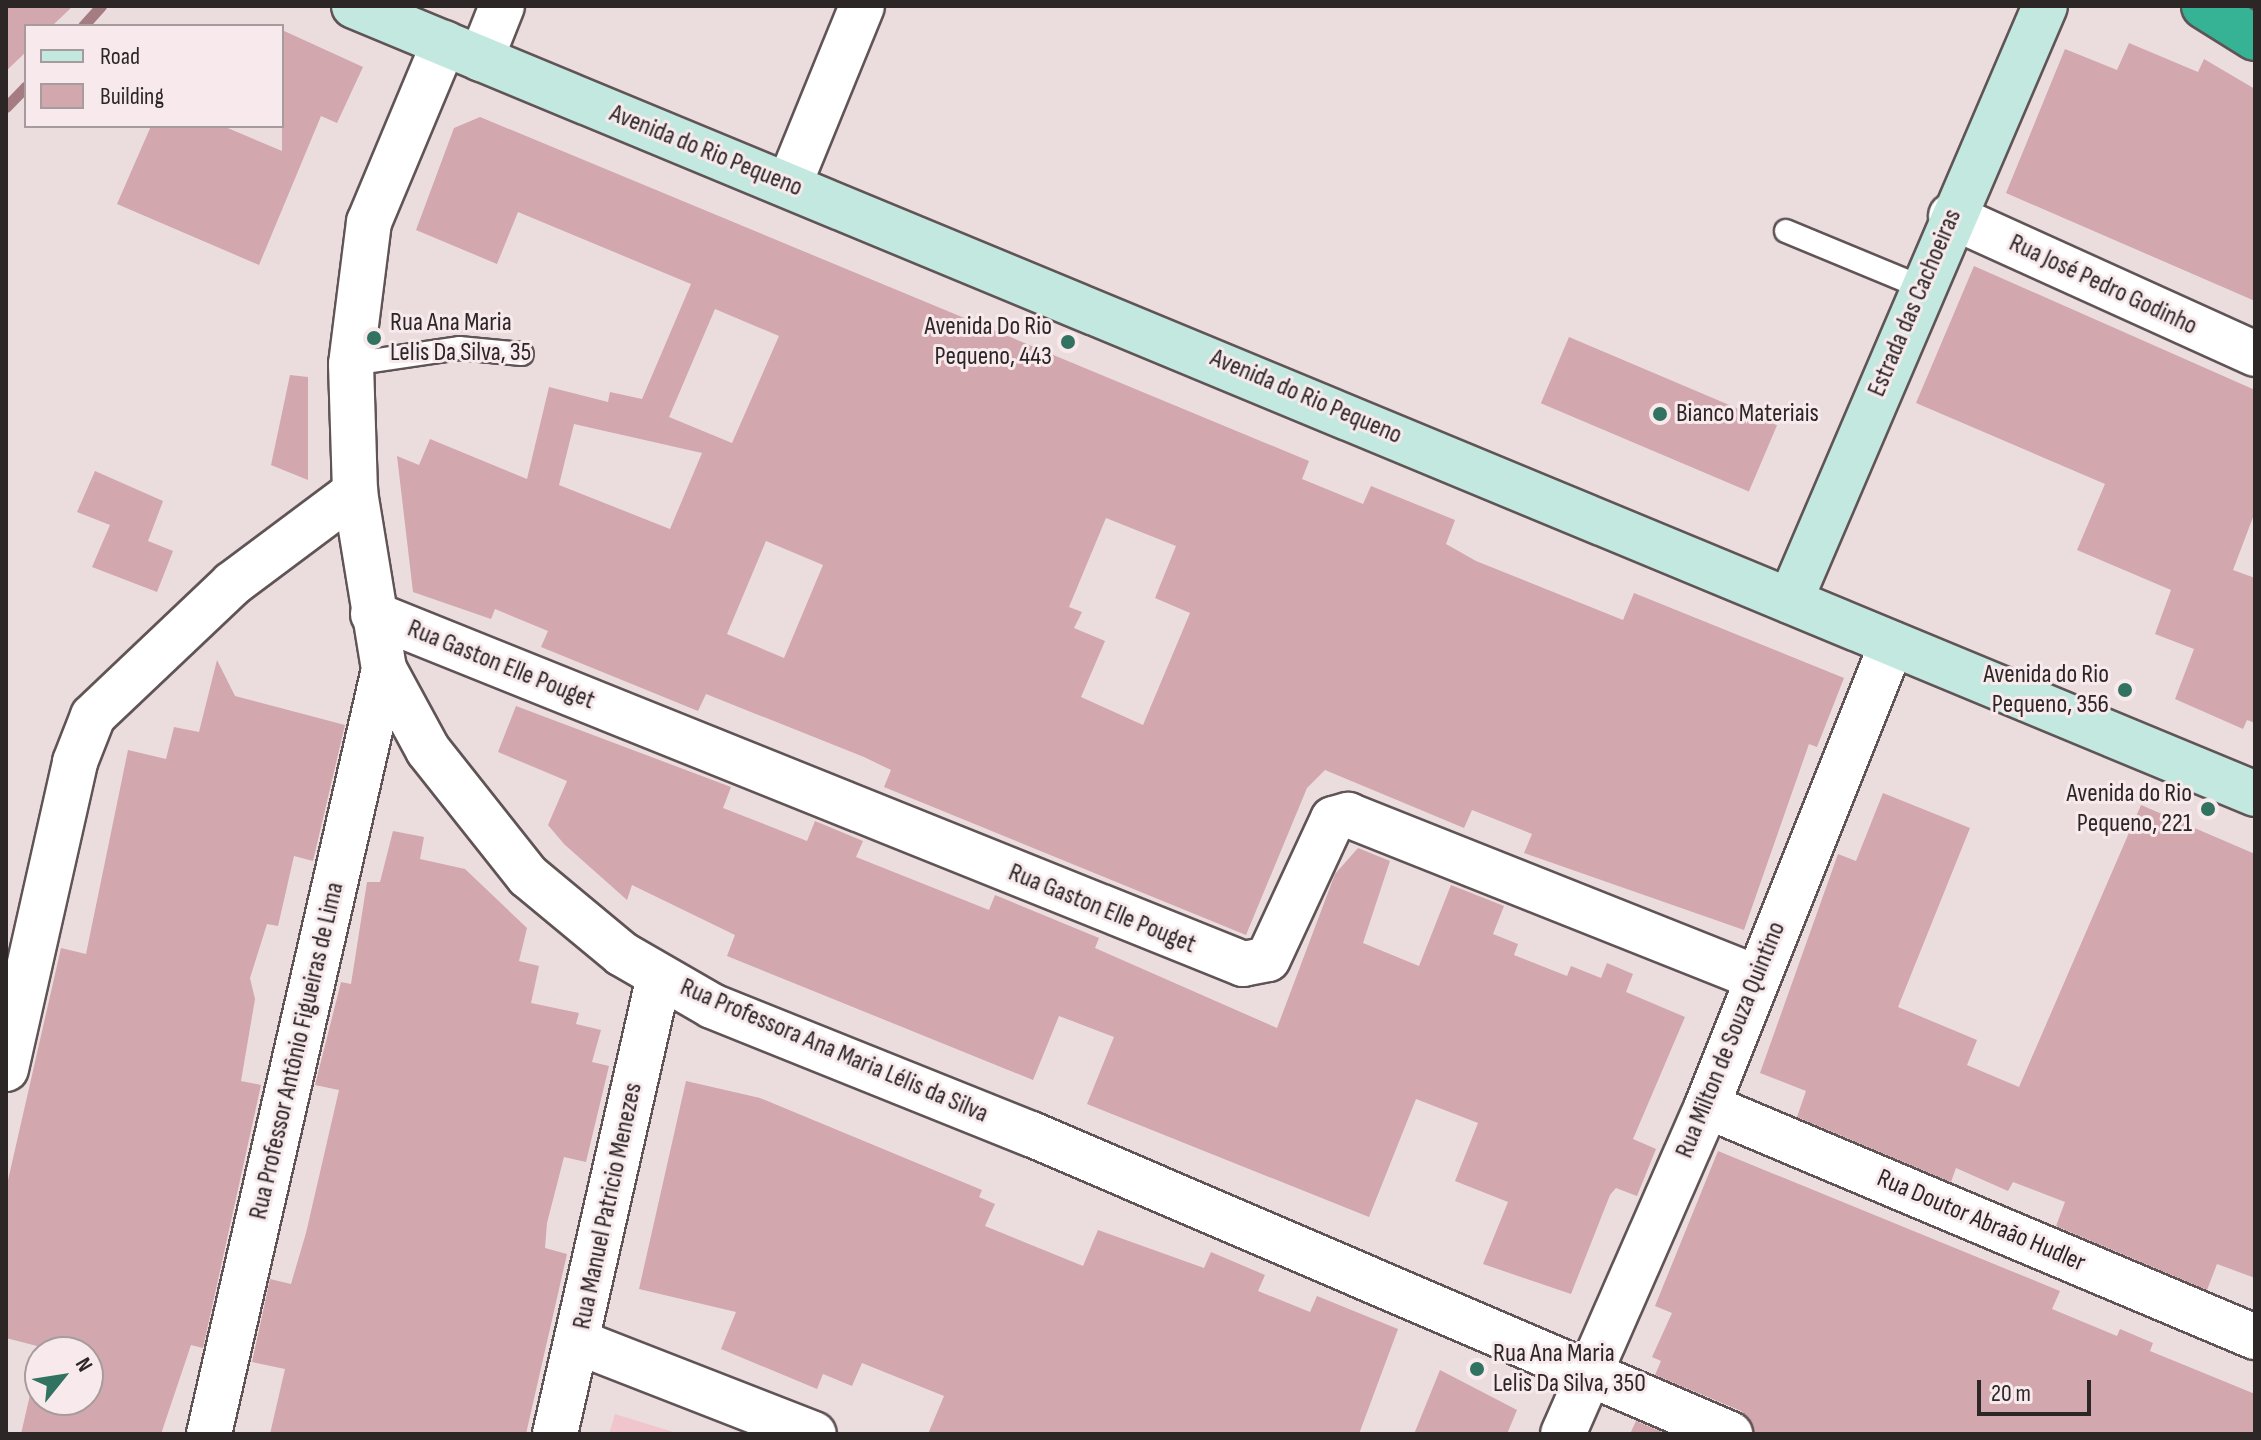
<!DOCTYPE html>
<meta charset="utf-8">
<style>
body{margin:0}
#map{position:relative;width:2261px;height:1440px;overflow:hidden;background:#ebddde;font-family:"Sofia Sans Condensed",sans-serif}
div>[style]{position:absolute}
.green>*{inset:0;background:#f0c5cb}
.stream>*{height:11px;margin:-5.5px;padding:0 5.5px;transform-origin:5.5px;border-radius:5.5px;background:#a57c82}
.building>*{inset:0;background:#d2a7ad;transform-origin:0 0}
.roads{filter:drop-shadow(2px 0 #605456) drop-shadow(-2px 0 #605456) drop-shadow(0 2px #605456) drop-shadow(0 -2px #605456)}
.lane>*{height:22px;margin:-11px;padding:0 11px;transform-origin:11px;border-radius:11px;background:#fff}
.street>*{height:44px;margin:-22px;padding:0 22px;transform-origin:22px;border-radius:22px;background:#fff}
.secondary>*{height:44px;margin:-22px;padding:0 22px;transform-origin:22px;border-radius:22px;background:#c2e8df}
.highway>*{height:44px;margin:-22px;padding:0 22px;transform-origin:22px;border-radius:22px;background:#35b394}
.dots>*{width:22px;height:22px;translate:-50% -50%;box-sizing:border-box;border:4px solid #f8eaec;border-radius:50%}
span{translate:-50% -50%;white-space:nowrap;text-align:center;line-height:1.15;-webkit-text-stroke:6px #f8eaec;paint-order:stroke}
.street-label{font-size:26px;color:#2c2627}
.poi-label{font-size:26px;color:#2c2627}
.left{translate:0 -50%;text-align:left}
.right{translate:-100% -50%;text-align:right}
.frame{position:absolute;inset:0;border:8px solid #2c2627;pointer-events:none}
.legend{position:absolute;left:24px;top:24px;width:260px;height:104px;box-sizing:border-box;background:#f8eaec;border:2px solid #a69c9d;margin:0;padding:10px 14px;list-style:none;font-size:24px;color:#2c2627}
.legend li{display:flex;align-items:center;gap:16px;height:40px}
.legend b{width:40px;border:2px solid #a69c9d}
.north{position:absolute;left:24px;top:1336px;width:80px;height:80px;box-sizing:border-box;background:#f8eaec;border:2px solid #a69c9d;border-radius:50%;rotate:60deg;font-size:22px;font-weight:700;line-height:32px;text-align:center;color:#2c2627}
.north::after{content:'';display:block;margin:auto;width:28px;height:36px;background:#327260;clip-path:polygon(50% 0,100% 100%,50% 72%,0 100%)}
.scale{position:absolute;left:1977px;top:1380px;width:114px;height:36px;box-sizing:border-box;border:4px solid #2c2627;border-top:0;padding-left:10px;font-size:24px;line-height:28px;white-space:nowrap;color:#2c2627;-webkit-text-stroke:6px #f8eaec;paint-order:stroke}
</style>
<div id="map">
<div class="green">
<i style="clip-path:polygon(615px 1414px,680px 1434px,609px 1434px)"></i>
</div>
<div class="stream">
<i style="left:83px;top:26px;width:27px;rotate:-48deg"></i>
<i style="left:6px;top:107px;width:29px;rotate:-46deg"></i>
</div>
<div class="building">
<i style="clip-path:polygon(6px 6px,73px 6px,52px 26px,26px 26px,26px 52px,6px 71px)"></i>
<i style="clip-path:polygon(282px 30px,363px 67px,337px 123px,321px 116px,259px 265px,117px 204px,151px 126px,223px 126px,282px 151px)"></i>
<i style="clip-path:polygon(2129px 43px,2198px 72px,2204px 59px,2255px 89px,2255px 301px,2006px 193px,2065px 49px,2117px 70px)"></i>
<i style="clip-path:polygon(evenodd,480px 117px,1309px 461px,1302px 479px,1363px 504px,1371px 486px,1455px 520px,1446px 544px,1476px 561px,1623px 620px,1634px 593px,1844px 678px,1817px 747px,1809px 744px,1744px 930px,1524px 853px,1532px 834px,1472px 810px,1464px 828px,1325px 770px,1307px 788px,1246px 935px,884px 787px,891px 770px,864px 757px,706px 694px,698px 711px,541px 647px,548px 631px,495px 609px,491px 619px,413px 592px,397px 456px,419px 465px,430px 439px,527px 479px,549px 387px,608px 402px,610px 392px,642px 399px,691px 284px,518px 212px,497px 264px,416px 230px,454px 128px,480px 117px,715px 309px,779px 336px,732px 443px,669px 417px,715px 309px,480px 117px,574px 424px,702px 453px,670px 529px,559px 485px,574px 424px,480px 117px,1106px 518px,1176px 546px,1155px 598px,1190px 613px,1143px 725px,1081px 697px,1105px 641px,1074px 628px,1082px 612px,1069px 607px,1106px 518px,480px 117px,766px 541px,823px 565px,784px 658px,727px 634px,766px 541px)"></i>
<i style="clip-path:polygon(1974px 266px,2255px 390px,2255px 512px,2233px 570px,2255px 578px,2255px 723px,2247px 720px,2243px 729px,2175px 699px,2194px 649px,2155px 634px,2171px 590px,2077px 550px,2105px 484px,1916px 403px)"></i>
<i style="left:1569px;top:337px;width:226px;height:72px;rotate:23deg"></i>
<i style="clip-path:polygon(290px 375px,308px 377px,308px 480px,271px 465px)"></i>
<i style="clip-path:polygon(95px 471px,163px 501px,148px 541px,173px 551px,157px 592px,92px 567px,110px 525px,77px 512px)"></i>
<i style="clip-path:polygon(evenodd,217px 660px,235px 696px,345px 725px,313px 861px,294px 856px,278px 926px,267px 924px,250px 978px,255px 999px,241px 1081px,261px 1085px,203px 1348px,191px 1345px,161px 1434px,21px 1434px,41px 1347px,6px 1338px,6px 1189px,61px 948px,86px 954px,128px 750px,166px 759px,174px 727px,199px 732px,217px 660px,40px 1352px,88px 1352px,88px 1400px,40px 1400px,40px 1352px)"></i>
<i style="clip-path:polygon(516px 706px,731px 787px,723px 808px,807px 841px,815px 821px,863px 841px,856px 857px,989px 910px,995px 895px,1099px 938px,1095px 948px,1277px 1028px,1335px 874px,1358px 848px,1390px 861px,1363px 943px,1419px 966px,1451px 885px,1504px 906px,1493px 934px,1518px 944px,1514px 955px,1567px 976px,1571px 966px,1601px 978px,1607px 963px,1633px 974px,1626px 992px,1685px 1017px,1633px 1139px,1656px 1149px,1637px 1196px,1616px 1188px,1610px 1195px,1571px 1294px,1483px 1264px,1508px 1202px,1455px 1181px,1478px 1123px,1416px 1099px,1369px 1217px,1087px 1104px,1114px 1037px,1059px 1016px,1033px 1080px,727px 956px,735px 935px,632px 885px,627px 900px,564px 844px,548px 825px,567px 781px,498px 752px)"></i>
<i style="clip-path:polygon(1883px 793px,1970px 828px,1898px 1007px,1977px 1040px,1967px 1065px,2019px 1087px,2141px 805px,2255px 854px,2255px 1278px,2217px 1264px,2207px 1290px,2056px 1226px,2065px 1202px,2013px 1182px,2008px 1191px,1956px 1168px,1951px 1182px,1797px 1117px,1806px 1091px,1760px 1073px,1838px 854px,1856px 861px)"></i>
<i style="clip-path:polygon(393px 831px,424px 837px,420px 859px,465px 869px,527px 928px,519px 961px,539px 966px,531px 1003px,579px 1013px,576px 1024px,601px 1030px,592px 1062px,609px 1066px,586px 1162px,564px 1157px,547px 1223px,545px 1248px,567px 1254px,526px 1434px,270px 1434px,285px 1369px,252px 1362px,270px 1279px,291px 1284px,306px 1233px,339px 1090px,315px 1085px,341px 982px,351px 984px,367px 882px,380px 882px)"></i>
<i style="clip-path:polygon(686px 1081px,760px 1098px,982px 1190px,979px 1197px,995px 1204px,985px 1226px,1083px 1266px,1098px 1230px,1204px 1268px,1211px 1252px,1265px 1275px,1258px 1291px,1310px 1312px,1317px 1296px,1398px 1329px,1359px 1434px,928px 1434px,944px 1396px,862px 1363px,852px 1386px,823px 1374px,817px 1389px,721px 1349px,736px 1312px,639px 1289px)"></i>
<i style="clip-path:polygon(1718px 1151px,2060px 1291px,2052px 1309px,2117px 1336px,2120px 1329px,2153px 1343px,2150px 1351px,2255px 1394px,2255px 1434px,1754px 1434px,1741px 1411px,1655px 1375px,1661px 1361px,1652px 1357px,1672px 1313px,1655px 1306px)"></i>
<i style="clip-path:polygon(1440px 1370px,1517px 1410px,1507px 1434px,1414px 1434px)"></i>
<i style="clip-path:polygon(1636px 1421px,1667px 1434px,1630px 1434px)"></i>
</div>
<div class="roads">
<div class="lane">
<i style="left:1786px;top:231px;width:146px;rotate:22.5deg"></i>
<i style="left:351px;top:364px;width:109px;rotate:-8.4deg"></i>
<i style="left:459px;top:348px;width:63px;rotate:5.4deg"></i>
</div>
<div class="street">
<i style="left:444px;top:43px;width:194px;rotate:112.7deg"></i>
<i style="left:369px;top:222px;width:143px;rotate:97.2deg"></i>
<i style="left:351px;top:364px;width:128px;rotate:88.2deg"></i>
<i style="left:355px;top:492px;width:179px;rotate:80.7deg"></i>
<i style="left:384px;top:669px;width:92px;rotate:61.5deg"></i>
<i style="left:428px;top:750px;width:161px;rotate:51.6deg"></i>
<i style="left:528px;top:876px;width:122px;rotate:39.7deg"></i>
<i style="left:622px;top:954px;width:104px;rotate:30deg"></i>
<i style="left:712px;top:1006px;width:344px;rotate:21.9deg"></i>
<i style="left:1031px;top:1134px;width:761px;rotate:23.23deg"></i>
<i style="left:481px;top:59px;width:57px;rotate:-68.4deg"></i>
<i style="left:789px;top:185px;width:193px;rotate:-67.8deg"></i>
<i style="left:1951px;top:216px;width:334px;rotate:24.4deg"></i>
<i style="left:373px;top:614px;width:938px;rotate:21.91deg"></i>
<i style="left:1243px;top:964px;width:25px;rotate:-11deg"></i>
<i style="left:1268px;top:959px;width:154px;rotate:-65.1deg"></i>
<i style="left:1333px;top:819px;width:16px;rotate:-15deg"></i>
<i style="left:1348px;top:815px;width:438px;rotate:21.7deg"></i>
<i style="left:6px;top:1069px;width:315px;rotate:-77.3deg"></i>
<i style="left:75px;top:762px;width:49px;rotate:-68.6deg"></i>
<i style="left:93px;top:716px;width:192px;rotate:-43.5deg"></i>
<i style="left:232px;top:584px;width:154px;rotate:-36.8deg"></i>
<i style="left:1707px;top:1106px;width:595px;rotate:22.86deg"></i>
<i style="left:578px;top:1342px;width:253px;rotate:21.3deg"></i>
<i style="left:209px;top:1434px;width:785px;rotate:-77.11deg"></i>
<i style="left:555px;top:1434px;width:469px;rotate:-77.2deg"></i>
<i style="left:1563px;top:1434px;width:358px;rotate:-66.3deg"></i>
<i style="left:1707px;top:1106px;width:498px;rotate:-68.2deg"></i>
</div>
<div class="secondary">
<i style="left:354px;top:6px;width:2058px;rotate:22.51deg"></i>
<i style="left:1790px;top:601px;width:647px;rotate:-66.8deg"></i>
</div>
<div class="highway">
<i style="left:2204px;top:6px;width:60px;rotate:32.1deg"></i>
</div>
</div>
<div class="dots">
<i style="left:374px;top:338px;background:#327260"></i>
<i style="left:1068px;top:342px;background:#327260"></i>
<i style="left:1660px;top:414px;background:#327260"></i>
<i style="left:2125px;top:690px;background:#327260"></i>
<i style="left:2208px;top:809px;background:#327260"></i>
<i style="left:1477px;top:1369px;background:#327260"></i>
</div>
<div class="street-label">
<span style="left:706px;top:151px;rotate:22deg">Avenida do Rio Pequeno</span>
<span style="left:2103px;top:285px;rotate:25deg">Rua José Pedro Godinho</span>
<span style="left:1915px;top:303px;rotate:-67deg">Estrada das Cachoeiras</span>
<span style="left:1306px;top:397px;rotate:23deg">Avenida do Rio Pequeno</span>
<span style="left:501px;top:665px;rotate:22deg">Rua Gaston Elle Pouget</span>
<span style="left:1102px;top:909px;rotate:22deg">Rua Gaston Elle Pouget</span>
<span style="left:1731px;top:1040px;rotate:-68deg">Rua Milton de Souza Quintino</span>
<span style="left:297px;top:1051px;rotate:-77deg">Rua Professor Antônio Figueiras de Lima</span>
<span style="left:834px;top:1051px;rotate:23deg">Rua Professora Ana Maria Lélis da Silva</span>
<span style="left:608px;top:1206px;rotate:-78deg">Rua Manuel Patricio Menezes</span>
<span style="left:1981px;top:1221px;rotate:23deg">Rua Doutor Abraão Hudler</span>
</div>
<div class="poi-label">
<span class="left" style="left:390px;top:338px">Rua Ana Maria<br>Lelis Da Silva, 35</span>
<span class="right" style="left:1052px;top:342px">Avenida Do Rio<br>Pequeno, 443</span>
<span class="left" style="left:1676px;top:414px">Bianco Materiais</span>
<span class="right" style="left:2109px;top:690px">Avenida do Rio<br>Pequeno, 356</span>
<span class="right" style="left:2192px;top:809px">Avenida do Rio<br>Pequeno, 221</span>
<span class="left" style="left:1493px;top:1369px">Rua Ana Maria<br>Lelis Da Silva, 350</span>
</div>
<div class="frame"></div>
<ul class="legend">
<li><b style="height:10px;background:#c2e8df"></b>Road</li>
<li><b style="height:22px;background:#d2a7ad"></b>Building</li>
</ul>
<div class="north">N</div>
<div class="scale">20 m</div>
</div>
